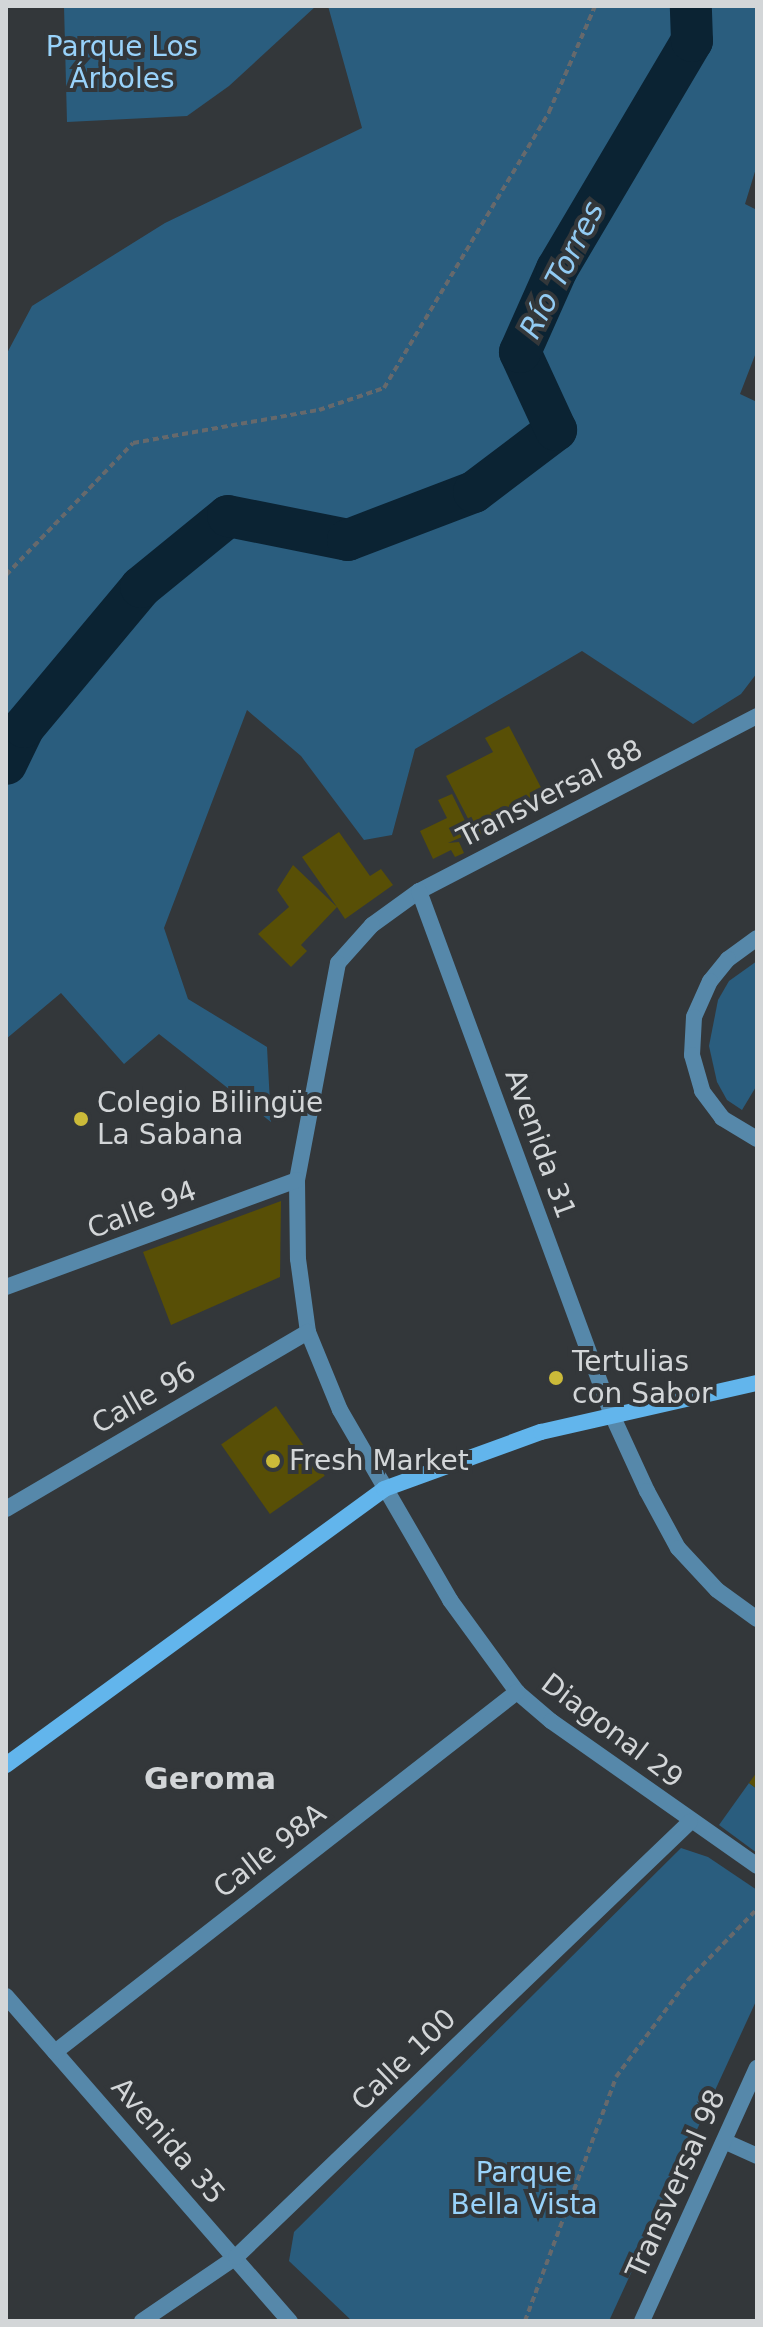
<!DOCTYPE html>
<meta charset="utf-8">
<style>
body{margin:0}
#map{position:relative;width:763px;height:2327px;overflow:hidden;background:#33373a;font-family:"DejaVu Sans",sans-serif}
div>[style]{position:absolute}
.green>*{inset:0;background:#2a5d7e}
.river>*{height:42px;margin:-21px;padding:0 21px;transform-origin:21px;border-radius:21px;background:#0b2333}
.building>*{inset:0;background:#584f06;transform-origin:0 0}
.path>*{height:4px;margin-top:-2px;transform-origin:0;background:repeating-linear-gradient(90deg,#66696c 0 6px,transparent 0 10px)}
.street>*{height:16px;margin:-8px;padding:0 8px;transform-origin:8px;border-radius:8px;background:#5688aa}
.secondary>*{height:16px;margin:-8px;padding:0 8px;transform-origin:8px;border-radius:8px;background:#62b5ec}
.dots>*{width:22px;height:22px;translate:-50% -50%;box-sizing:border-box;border:4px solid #33373a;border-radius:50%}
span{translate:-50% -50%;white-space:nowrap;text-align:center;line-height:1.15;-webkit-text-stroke:8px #33373a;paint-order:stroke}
.park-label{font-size:28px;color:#98d2fa}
.street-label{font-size:28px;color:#d3d6d8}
.poi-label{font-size:28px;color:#d3d6d8}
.left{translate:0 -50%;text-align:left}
.water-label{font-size:30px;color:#92cbf3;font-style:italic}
.neighbourhood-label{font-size:30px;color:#d3d6d8;font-weight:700}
.frame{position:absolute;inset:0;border:8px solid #d3d6d8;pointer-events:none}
</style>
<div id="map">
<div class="green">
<i style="clip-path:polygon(64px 6px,316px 6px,229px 86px,187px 116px,67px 122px)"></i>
<i style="clip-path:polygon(328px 6px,757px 6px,757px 165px,745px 204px,757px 210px,757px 350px,740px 394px,757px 402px,757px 673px,741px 694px,693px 724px,582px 651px,415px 749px,392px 835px,364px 840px,301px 756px,247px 710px,164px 928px,188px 999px,267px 1047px,271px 1122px,159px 1034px,124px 1064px,61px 993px,6px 1039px,6px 355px,32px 306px,165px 223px,362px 128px)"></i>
<i style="clip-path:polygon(757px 961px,757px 1085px,742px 1110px,727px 1100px,717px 1082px,709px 1046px,718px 1000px,729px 981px)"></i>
<i style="clip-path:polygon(749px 1783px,757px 1789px,757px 1853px,719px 1825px)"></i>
<i style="clip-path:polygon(681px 1848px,708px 1857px,757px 1890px,757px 1999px,609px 2321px,352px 2321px,289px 2261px,294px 2232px)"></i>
</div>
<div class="river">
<i style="left:6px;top:764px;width:41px;rotate:-64.1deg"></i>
<i style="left:24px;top:727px;width:182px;rotate:-50.1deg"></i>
<i style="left:141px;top:587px;width:112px;rotate:-39.2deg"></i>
<i style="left:228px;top:516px;width:122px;rotate:11.3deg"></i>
<i style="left:348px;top:540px;width:135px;rotate:-20.9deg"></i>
<i style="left:474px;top:492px;width:103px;rotate:-37.1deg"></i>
<i style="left:556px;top:430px;width:86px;rotate:-114.8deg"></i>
<i style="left:520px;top:352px;width:91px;rotate:-66deg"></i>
<i style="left:557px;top:269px;width:265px;rotate:-59.4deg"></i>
<i style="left:692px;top:41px;width:35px;rotate:-92deg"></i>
</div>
<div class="building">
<i style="clip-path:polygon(509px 726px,547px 799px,508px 820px,510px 824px,477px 836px,446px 776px,493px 752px,485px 738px)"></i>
<i style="clip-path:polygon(452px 794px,471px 833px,448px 843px,459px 842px,464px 853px,455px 857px,451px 850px,433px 859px,420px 831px,447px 818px,438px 800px)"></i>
<i style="clip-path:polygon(339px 832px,370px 876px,381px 869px,393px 885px,345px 919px,337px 907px,301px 945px,307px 951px,291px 967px,258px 934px,289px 907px,277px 890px,293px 865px,337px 907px,302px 857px)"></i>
<i style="clip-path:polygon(281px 1201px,280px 1277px,171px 1325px,143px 1252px)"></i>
<i style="left:276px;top:1406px;width:85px;height:67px;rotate:55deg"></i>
<i style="clip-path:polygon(757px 1772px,757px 1789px,749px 1783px)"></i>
</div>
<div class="path">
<i style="left:6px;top:575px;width:183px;rotate:-46.1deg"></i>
<i style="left:133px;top:443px;width:189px;rotate:-10.1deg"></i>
<i style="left:319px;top:410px;width:69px;rotate:-18.7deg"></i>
<i style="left:384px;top:388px;width:322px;rotate:-59.1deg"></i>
<i style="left:549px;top:112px;width:116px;rotate:-66.5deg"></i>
<i style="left:525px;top:2321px;width:260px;rotate:-69.5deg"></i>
<i style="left:616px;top:2077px;width:121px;rotate:-53.4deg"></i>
<i style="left:688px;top:1980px;width:99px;rotate:-45.8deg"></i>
</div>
<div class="street">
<i style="left:757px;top:716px;width:381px;rotate:152.6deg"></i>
<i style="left:419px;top:891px;width:58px;rotate:144.1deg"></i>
<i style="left:372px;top:925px;width:51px;rotate:131.8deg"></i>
<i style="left:338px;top:963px;width:221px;rotate:100.7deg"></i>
<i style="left:297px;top:1180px;width:79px;rotate:89.3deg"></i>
<i style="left:298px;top:1259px;width:74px;rotate:82.2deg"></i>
<i style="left:308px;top:1332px;width:84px;rotate:67.7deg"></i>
<i style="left:340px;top:1410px;width:220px;rotate:59.9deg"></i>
<i style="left:450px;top:1600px;width:114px;rotate:53.9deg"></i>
<i style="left:517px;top:1692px;width:45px;rotate:40.5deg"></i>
<i style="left:551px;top:1721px;width:252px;rotate:35.1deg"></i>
<i style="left:419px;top:891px;width:558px;rotate:69.78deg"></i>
<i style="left:612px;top:1415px;width:84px;rotate:65.3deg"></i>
<i style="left:647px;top:1491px;width:65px;rotate:61.5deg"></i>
<i style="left:678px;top:1548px;width:57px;rotate:47.1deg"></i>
<i style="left:717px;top:1590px;width:49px;rotate:35.9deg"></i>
<i style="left:757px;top:938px;width:36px;rotate:144deg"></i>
<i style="left:728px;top:959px;width:28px;rotate:129deg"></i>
<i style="left:710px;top:981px;width:39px;rotate:114deg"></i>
<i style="left:694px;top:1017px;width:38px;rotate:93deg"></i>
<i style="left:692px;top:1055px;width:37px;rotate:74deg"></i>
<i style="left:702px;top:1091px;width:34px;rotate:53deg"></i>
<i style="left:722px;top:1118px;width:41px;rotate:31deg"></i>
<i style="left:6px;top:1287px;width:310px;rotate:-20.2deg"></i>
<i style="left:6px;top:1509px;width:350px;rotate:-30.4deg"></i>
<i style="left:6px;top:1996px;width:432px;rotate:48.9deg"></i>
<i style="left:55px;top:2052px;width:586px;rotate:-37.93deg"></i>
<i style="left:726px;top:2142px;width:34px;rotate:24deg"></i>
<i style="left:142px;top:2321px;width:114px;rotate:-34.2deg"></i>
<i style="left:236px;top:2257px;width:629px;rotate:-43.78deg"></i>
<i style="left:642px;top:2321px;width:278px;rotate:-65.6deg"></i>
</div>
<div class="secondary">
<i style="left:6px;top:1765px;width:468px;rotate:-36.1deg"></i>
<i style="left:384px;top:1489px;width:167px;rotate:-20deg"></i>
<i style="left:541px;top:1432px;width:221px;rotate:-12.8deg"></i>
</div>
<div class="dots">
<i style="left:81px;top:1119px;background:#cbba39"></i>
<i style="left:556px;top:1378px;background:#cbba39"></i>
<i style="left:273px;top:1461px;background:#cbba39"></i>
</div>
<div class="park-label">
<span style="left:122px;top:63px">Parque Los<br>Árboles</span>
<span style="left:524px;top:2189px">Parque<br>Bella Vista</span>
</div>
<div class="street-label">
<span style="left:550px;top:794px;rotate:-27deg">Transversal 88</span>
<span style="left:540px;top:1144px;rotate:70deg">Avenida 31</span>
<span style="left:142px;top:1210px;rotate:-21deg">Calle 94</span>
<span style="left:144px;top:1398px;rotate:-30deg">Calle 96</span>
<span style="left:612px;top:1731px;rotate:37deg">Diagonal 29</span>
<span style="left:270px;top:1851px;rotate:-38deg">Calle 98A</span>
<span style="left:404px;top:2060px;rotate:-44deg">Calle 100</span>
<span style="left:168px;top:2141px;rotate:49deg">Avenida 35</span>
<span style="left:676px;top:2184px;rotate:-66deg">Transversal 98</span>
</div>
<div class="poi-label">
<span class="left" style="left:97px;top:1119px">Colegio Bilingüe<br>La Sabana</span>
<span class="left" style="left:572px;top:1378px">Tertulias<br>con Sabor</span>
<span class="left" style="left:289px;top:1461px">Fresh Market</span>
</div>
<div class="water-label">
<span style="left:562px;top:270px;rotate:-63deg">Río Torres</span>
</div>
<div class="neighbourhood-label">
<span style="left:210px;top:1779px">Geroma</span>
</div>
<div class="frame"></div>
</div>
